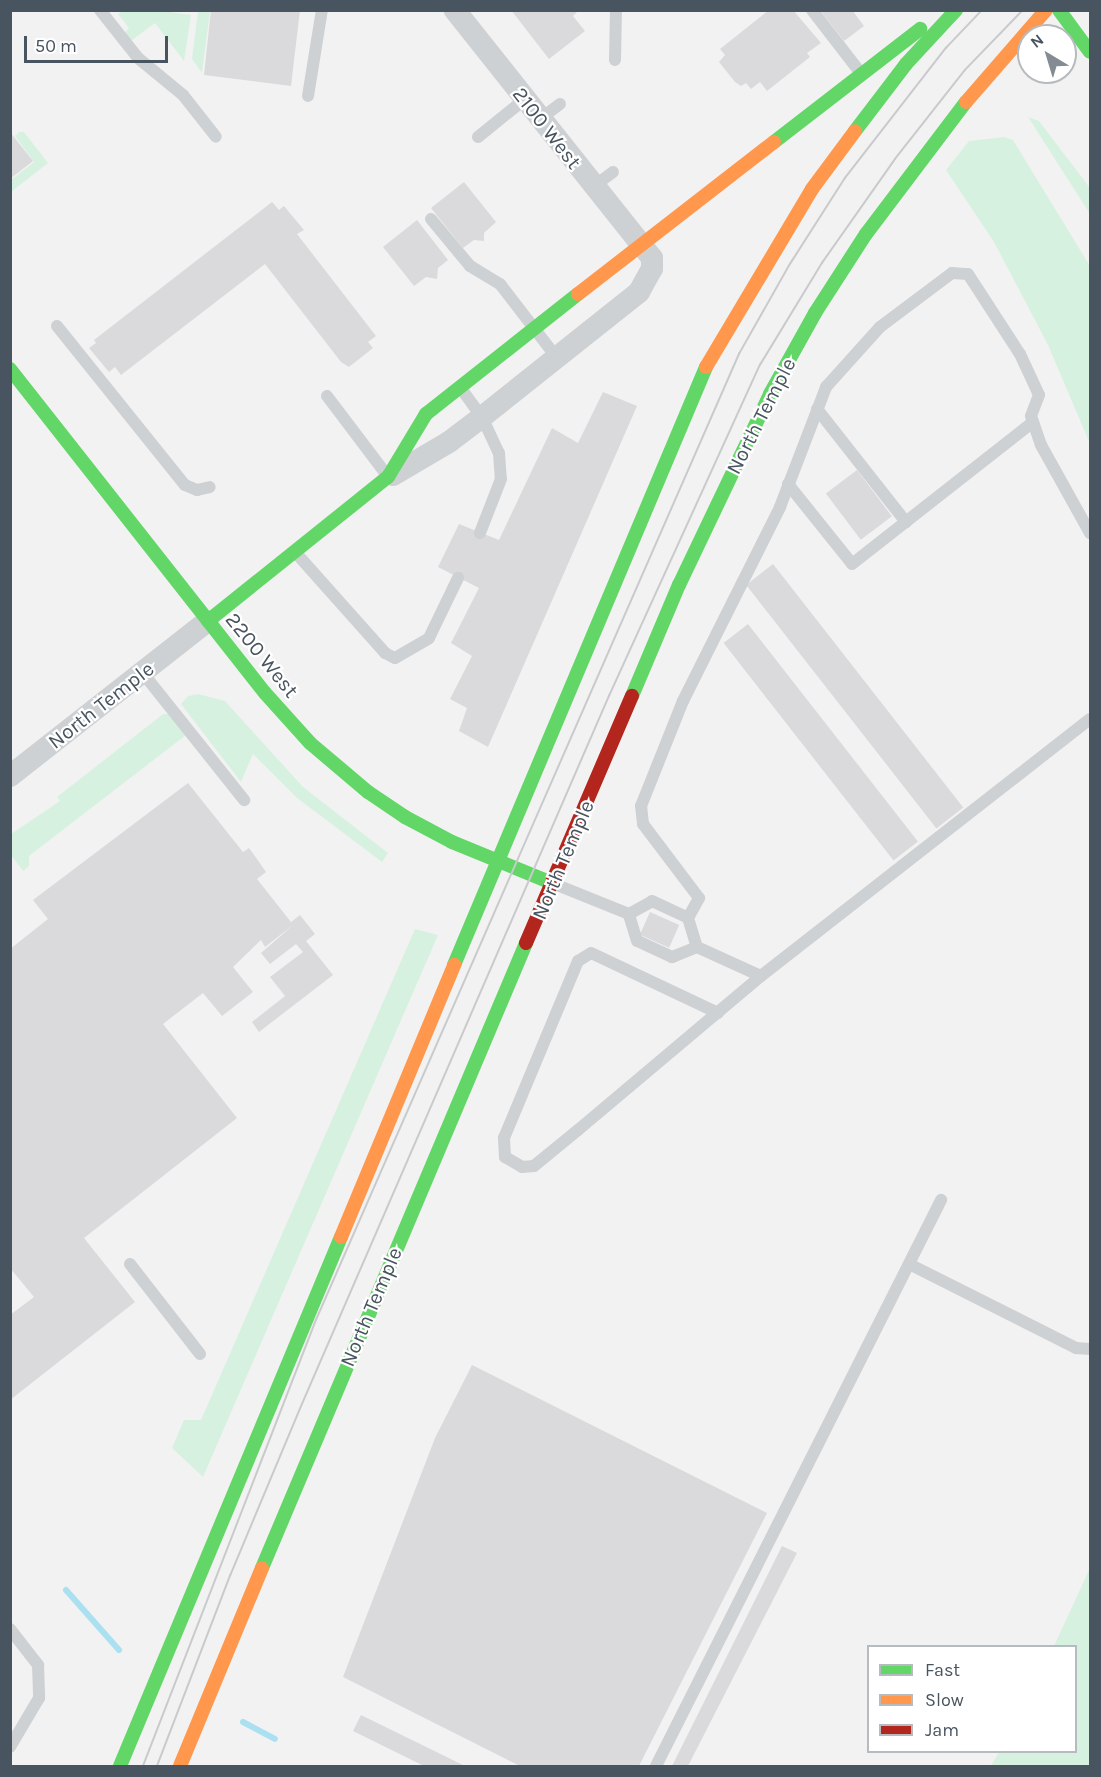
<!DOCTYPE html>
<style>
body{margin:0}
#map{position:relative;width:1101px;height:1777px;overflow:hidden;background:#f3f2f2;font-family:Karla,sans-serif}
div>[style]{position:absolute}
.green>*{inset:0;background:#d7f1e1}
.stream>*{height:6px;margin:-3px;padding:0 3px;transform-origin:3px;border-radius:3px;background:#abe0f0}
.building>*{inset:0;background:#dadadc;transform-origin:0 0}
.lane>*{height:12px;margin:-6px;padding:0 6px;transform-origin:6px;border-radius:6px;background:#ced1d3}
.street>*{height:22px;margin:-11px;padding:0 11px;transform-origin:11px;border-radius:11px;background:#ced1d3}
.fast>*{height:14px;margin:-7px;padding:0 7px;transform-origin:7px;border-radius:7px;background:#63d668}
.slow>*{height:14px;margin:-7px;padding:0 7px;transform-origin:7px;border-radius:7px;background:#ff974d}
.jam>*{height:14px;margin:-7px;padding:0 7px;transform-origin:7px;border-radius:7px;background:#b3261e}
.tram>*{height:1.5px;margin:-0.75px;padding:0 0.75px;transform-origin:0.75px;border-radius:0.75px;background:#c8cacc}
span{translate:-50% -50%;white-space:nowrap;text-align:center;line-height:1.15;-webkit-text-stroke:4.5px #fff;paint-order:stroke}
.street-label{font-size:21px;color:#48545f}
.frame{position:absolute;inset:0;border:12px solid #48545f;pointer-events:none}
.legend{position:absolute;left:867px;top:1645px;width:210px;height:108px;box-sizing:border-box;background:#fff;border:2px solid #b6bbbf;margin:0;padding:8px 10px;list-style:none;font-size:18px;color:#48545f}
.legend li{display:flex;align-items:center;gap:12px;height:30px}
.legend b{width:30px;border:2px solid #b6bbbf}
.north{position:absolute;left:1017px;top:24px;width:60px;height:60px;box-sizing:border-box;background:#fff;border:2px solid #b6bbbf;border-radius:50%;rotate:322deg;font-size:16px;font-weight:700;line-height:24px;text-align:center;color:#48545f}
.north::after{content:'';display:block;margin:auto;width:21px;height:27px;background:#848b92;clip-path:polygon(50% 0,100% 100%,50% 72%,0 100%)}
.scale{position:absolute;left:24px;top:36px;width:144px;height:27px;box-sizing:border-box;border:3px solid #48545f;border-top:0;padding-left:8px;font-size:18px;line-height:21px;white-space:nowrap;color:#48545f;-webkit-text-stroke:4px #fff;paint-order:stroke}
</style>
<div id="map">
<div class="green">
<i style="clip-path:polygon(155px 10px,191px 15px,184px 61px,155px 23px,131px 41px,124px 33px,129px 28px,118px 14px,123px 11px)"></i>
<i style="clip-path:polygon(198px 11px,210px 11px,202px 73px,192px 59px)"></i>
<i style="clip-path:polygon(1028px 117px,1039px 121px,1090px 188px,1090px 214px)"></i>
<i style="clip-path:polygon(19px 132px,24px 132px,48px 163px,11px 192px,11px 180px,34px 162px,15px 136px)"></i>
<i style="clip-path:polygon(1004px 137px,1013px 140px,1090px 266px,1090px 444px,1048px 345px,994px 242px,946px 170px,969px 141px)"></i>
<i style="clip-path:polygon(198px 694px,225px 701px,303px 787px,388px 853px,382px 862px,297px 798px,253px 754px,241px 782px,181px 704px,188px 696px)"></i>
<i style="clip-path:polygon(163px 714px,169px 714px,186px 735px,29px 856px,29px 866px,23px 871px,11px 855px,11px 834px,60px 801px,57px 797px)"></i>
<i style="clip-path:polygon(415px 929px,438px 935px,203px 1477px,172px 1448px,184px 1420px,201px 1420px)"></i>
<i style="clip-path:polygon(1090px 1568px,1090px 1766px,991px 1766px,999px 1752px,1076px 1752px,1076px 1646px,1054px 1646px)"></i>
</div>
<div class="stream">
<i style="left:66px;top:1590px;width:80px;rotate:48.5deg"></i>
<i style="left:243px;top:1722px;width:36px;rotate:28deg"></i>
</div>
<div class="building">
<i style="clip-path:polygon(211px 10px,300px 10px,291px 86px,204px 75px)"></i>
<i style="clip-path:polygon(511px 10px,579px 10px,573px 16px,585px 31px,549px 59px)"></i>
<i style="clip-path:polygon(769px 10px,793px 10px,821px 43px,807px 53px,810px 57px,767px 91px,760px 82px,751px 89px,746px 83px,741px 86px,735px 82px,719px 62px,725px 55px,720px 49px)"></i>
<i style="clip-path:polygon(820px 10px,852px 10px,864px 26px,844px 41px)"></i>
<i style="clip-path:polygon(10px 132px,33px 161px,10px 179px)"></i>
<i style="clip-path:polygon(464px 182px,496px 222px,484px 233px,484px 241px,474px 240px,463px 248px,431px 208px)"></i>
<i style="clip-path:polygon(272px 202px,279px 210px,284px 206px,304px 230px,297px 234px,376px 336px,368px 342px,373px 348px,349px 367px,341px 362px,265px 264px,121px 375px,115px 367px,109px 372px,89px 348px,96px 343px,94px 340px)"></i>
<i style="clip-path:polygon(417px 220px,448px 260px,438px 268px,437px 279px,426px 277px,414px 286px,383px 247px)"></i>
<i style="clip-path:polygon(603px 392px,637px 406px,488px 747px,459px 731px,467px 708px,450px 699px,472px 656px,451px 643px,479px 588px,438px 567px,459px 524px,499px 540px,552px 428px,578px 443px)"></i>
<i style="left:857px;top:470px;width:58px;height:39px;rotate:53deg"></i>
<i style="left:773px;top:564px;width:309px;height:34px;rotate:52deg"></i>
<i style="left:748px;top:624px;width:276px;height:31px;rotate:52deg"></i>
<i style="clip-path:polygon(188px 783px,243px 852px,249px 848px,252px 852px,266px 872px,257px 879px,291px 922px,300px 915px,315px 934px,306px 941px,333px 975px,259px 1032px,252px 1022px,285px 996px,270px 977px,303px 952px,296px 944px,270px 964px,261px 953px,293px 925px,265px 947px,261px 940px,233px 967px,253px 992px,222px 1016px,203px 993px,163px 1024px,237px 1118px,84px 1238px,135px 1302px,10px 1400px,10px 1315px,34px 1297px,10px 1268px,10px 949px,48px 919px,33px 900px)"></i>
<i style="left:650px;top:912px;width:32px;height:25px;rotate:24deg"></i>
<i style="clip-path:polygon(472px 1365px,767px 1513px,639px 1766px,520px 1766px,343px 1677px,435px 1438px)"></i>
<i style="clip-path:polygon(782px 1546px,797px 1553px,688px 1766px,672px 1766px)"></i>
<i style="clip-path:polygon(361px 1715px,465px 1766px,424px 1766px,353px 1731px)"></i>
</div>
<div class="lane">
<i style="left:100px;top:10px;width:61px;rotate:51.6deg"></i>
<i style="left:138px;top:58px;width:58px;rotate:39.4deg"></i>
<i style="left:183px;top:95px;width:53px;rotate:51.8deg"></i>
<i style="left:812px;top:10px;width:78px;rotate:52.3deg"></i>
<i style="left:615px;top:60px;width:50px;rotate:-88.9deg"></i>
<i style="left:308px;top:96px;width:87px;rotate:-80.8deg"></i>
<i style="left:540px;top:119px;width:25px;rotate:-37deg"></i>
<i style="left:478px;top:137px;width:60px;rotate:-39deg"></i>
<i style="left:593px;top:187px;width:25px;rotate:-37deg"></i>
<i style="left:431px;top:219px;width:61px;rotate:50.3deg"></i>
<i style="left:470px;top:266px;width:35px;rotate:31deg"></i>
<i style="left:500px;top:284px;width:93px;rotate:52.4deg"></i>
<i style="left:57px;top:326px;width:204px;rotate:51.2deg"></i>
<i style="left:185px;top:485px;width:13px;rotate:23deg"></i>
<i style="left:197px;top:490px;width:13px;rotate:-13deg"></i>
<i style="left:460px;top:387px;width:37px;rotate:54deg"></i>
<i style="left:482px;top:417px;width:40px;rotate:65deg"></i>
<i style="left:499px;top:453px;width:26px;rotate:86deg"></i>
<i style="left:501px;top:479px;width:58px;rotate:111.3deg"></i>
<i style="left:327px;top:396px;width:98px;rotate:52.9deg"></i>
<i style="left:817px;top:409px;width:144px;rotate:51.8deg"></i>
<i style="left:788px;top:484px;width:102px;rotate:51.3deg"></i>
<i style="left:852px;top:564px;width:230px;rotate:-38.1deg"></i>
<i style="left:296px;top:553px;width:134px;rotate:48.3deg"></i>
<i style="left:385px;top:653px;width:11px;rotate:27deg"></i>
<i style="left:395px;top:658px;width:39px;rotate:-30deg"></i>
<i style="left:429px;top:638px;width:67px;rotate:-64.2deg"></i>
<i style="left:142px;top:672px;width:164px;rotate:51.4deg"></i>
<i style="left:552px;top:883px;width:83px;rotate:21.9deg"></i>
<i style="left:652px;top:901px;width:40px;rotate:25deg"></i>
<i style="left:688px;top:918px;width:30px;rotate:73deg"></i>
<i style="left:697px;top:947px;width:27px;rotate:158deg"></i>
<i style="left:672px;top:957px;width:38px;rotate:-155deg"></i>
<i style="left:637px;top:941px;width:28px;rotate:-107deg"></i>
<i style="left:629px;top:914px;width:26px;rotate:-29deg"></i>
<i style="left:688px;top:918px;width:23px;rotate:-61deg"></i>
<i style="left:699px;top:898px;width:93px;rotate:-127.1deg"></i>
<i style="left:643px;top:824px;width:18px;rotate:-96deg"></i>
<i style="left:641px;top:806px;width:113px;rotate:-68.2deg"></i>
<i style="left:683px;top:701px;width:217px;rotate:-63.4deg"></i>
<i style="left:780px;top:507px;width:129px;rotate:-69deg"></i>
<i style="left:826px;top:387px;width:81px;rotate:-48deg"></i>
<i style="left:880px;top:327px;width:90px;rotate:-36.9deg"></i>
<i style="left:952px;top:273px;width:16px;rotate:4deg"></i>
<i style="left:968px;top:274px;width:95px;rotate:57deg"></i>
<i style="left:1020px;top:354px;width:45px;rotate:65.1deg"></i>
<i style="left:1039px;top:395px;width:22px;rotate:111deg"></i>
<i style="left:1031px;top:416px;width:31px;rotate:71deg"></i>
<i style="left:1041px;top:445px;width:101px;rotate:60.9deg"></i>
<i style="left:697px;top:947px;width:70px;rotate:24.4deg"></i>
<i style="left:761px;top:976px;width:417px;rotate:-38deg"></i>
<i style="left:718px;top:1013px;width:140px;rotate:-154.7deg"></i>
<i style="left:591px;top:953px;width:15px;rotate:148deg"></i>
<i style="left:578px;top:961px;width:192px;rotate:112.7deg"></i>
<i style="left:504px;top:1138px;width:19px;rotate:87deg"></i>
<i style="left:505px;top:1157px;width:20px;rotate:30deg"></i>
<i style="left:522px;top:1167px;width:12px;rotate:-5deg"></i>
<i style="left:534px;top:1166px;width:57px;rotate:-39.3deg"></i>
<i style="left:578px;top:1130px;width:239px;rotate:-40.1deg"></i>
<i style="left:130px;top:1264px;width:114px;rotate:52.1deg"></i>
<i style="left:911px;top:1265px;width:185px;rotate:26.7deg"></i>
<i style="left:1076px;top:1348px;width:14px;rotate:4deg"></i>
<i style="left:10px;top:1629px;width:46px;rotate:52.1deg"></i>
<i style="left:38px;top:1665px;width:33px;rotate:88deg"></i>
<i style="left:39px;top:1698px;width:57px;rotate:120.6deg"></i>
<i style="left:656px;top:1766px;width:634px;rotate:-63.27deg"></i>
</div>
<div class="street">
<i style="left:393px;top:475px;width:65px;rotate:-30.5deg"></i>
<i style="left:449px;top:442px;width:41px;rotate:-37.1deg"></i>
<i style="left:482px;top:417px;width:201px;rotate:-38.5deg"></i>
<i style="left:639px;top:292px;width:26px;rotate:-61deg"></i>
<i style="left:652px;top:269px;width:11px;rotate:-90deg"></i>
<i style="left:652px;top:258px;width:317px;rotate:-128.5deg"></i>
<i style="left:10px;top:776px;width:251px;rotate:-38.1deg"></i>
</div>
<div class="fast">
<i style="left:1059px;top:10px;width:52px;rotate:53.6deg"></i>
<i style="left:855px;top:131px;width:84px;rotate:-52.7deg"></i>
<i style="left:906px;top:64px;width:74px;rotate:-47.2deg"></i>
<i style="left:774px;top:142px;width:185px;rotate:-37.7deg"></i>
<i style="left:10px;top:369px;width:412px;rotate:51.8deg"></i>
<i style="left:265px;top:693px;width:67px;rotate:48deg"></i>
<i style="left:310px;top:743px;width:76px;rotate:40.2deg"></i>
<i style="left:368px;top:792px;width:45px;rotate:34deg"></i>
<i style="left:405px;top:817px;width:53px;rotate:28deg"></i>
<i style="left:452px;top:842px;width:108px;rotate:22.3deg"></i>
<i style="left:208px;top:621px;width:231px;rotate:-38.7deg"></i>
<i style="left:388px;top:477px;width:74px;rotate:-58.9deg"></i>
<i style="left:426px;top:414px;width:194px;rotate:-38.3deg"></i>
<i style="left:632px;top:696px;width:121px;rotate:-67.1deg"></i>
<i style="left:679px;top:585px;width:212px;rotate:-64.5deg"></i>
<i style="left:770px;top:394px;width:93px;rotate:-60.9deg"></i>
<i style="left:815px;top:313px;width:94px;rotate:-57.2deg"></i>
<i style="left:866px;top:234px;width:166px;rotate:-52.9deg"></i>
<i style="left:454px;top:965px;width:649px;rotate:-67.15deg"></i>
<i style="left:262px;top:1568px;width:678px;rotate:-67.1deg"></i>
<i style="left:120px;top:1766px;width:573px;rotate:-67.33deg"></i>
</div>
<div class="slow">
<i style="left:966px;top:102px;width:122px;rotate:-49deg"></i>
<i style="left:578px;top:294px;width:248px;rotate:-37.8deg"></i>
<i style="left:706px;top:367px;width:207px;rotate:-59.2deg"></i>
<i style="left:812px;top:189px;width:72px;rotate:-53.4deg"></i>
<i style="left:341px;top:1237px;width:295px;rotate:-67.4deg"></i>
<i style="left:180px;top:1766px;width:214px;rotate:-67.5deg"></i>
</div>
<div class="jam">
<i style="left:526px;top:943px;width:269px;rotate:-66.8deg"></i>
</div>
<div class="tram">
<i style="left:143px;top:1766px;width:478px;rotate:-68.8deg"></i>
<i style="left:316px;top:1320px;width:1055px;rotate:-66.35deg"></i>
<i style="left:739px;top:354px;width:103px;rotate:-60.5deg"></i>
<i style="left:790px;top:264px;width:102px;rotate:-57.4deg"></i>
<i style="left:845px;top:178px;width:165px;rotate:-52.2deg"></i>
<i style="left:946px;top:48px;width:52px;rotate:-46.5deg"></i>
<i style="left:157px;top:1766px;width:204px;rotate:-69deg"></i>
<i style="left:230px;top:1576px;width:186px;rotate:-67.3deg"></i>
<i style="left:302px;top:1404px;width:772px;rotate:-66.56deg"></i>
<i style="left:609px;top:696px;width:364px;rotate:-65.5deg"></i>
<i style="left:760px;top:365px;width:119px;rotate:-58.7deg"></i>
<i style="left:822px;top:263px;width:127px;rotate:-54.9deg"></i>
<i style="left:895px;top:159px;width:113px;rotate:-51.8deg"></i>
<i style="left:965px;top:70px;width:83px;rotate:-46deg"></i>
</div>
<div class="street-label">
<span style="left:547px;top:128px;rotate:52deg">2100 West</span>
<span style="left:761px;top:416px;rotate:-63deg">North Temple</span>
<span style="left:262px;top:655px;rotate:51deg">2200 West</span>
<span style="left:101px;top:705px;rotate:-38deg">North Temple</span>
<span style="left:563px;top:860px;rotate:-67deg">North Temple</span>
<span style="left:371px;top:1307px;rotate:-67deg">North Temple</span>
</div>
<div class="frame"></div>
<ul class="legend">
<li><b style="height:8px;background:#63d668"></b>Fast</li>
<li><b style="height:8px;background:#ff974d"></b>Slow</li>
<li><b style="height:8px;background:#b3261e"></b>Jam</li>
</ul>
<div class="north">N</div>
<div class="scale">50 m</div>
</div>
